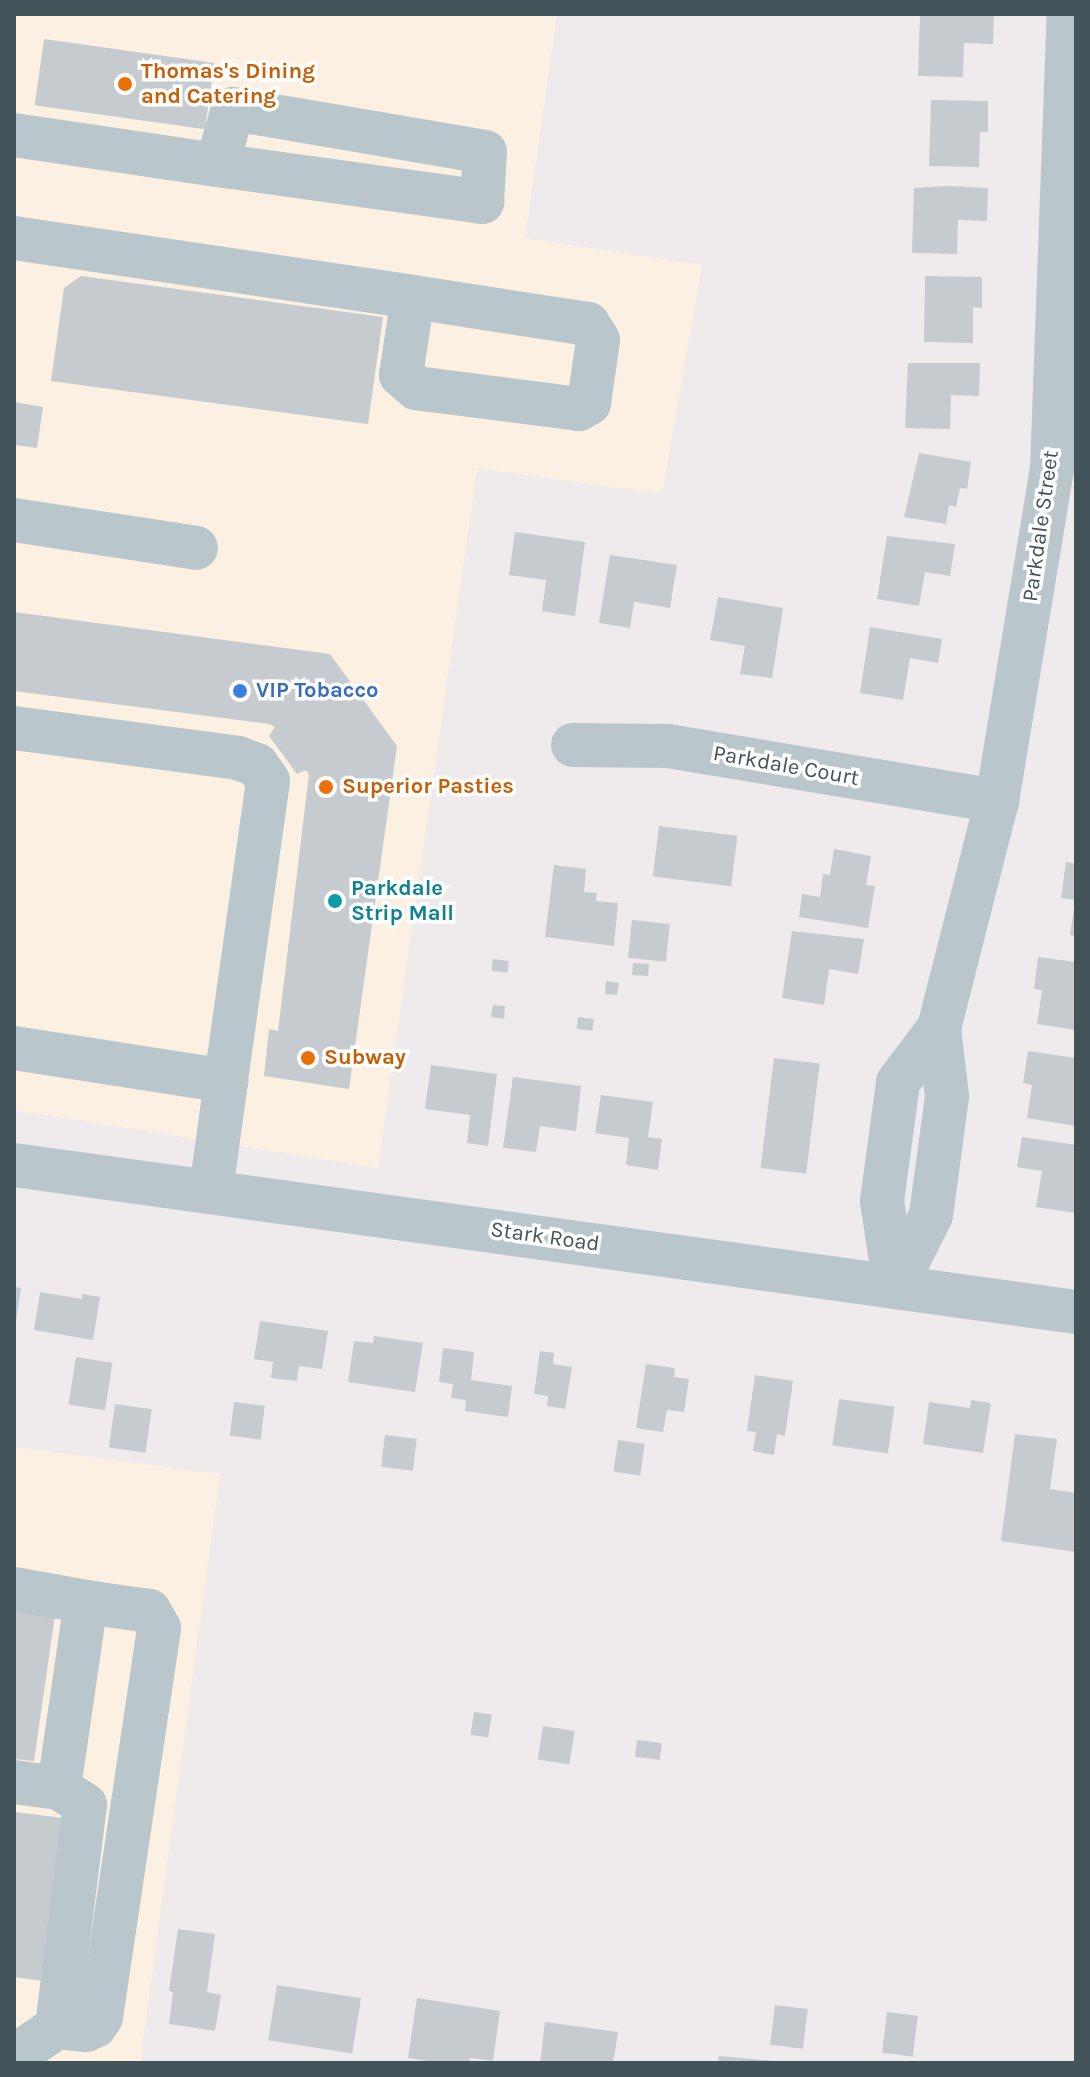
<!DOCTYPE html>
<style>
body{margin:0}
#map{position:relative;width:1090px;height:2077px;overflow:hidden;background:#efebec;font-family:Karla,sans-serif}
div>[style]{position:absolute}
.commercial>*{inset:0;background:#fcf0e2}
.building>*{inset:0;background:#c5cbcf;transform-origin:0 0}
.minor>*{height:44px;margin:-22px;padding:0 22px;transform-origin:22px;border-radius:22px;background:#b9c6cc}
.dots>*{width:22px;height:22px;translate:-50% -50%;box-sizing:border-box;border:4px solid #fff;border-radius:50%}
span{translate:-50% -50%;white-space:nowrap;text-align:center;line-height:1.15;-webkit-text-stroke:7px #fff;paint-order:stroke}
.food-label{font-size:22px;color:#c56008;font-weight:700}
.left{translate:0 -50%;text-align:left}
.street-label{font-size:22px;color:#43535a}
.shop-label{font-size:22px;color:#366cbe;font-weight:700}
.culture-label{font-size:22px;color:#0d838f;font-weight:700}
.frame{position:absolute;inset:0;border:16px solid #43535a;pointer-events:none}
</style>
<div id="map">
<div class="commercial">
<i style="clip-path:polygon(14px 14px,557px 14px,525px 238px,702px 265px,662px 494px,477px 468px,378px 1168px,14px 1110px)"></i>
<i style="clip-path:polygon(14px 1447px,220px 1474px,140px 2063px,14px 2063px)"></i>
</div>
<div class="building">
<i style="clip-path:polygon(920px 14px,994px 14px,993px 44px,964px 43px,963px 77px,918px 76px)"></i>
<i style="left:44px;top:39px;width:172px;height:67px;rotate:8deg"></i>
<i style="clip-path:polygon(931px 100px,988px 101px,988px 132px,980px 132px,979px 167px,929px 166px)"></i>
<i style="clip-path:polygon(947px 186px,988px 188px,987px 221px,958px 220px,957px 254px,912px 253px,914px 188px)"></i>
<i style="clip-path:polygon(81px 276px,383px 317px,368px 424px,51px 381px,64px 288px)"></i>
<i style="clip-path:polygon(925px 276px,982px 277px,982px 308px,973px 307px,973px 343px,924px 342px)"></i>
<i style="clip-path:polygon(908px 363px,980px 363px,979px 396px,951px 395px,950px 429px,905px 428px)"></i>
<i style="clip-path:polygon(14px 402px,43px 407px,37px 448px,14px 445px)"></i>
<i style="clip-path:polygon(919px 453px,971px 462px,967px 489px,960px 488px,956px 507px,949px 505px,946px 524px,904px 517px)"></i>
<i style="clip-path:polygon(515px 532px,585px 542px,575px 616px,542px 611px,546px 580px,509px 575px)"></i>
<i style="clip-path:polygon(887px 536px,955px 544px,950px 576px,925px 572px,919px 606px,877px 599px)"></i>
<i style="clip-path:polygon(610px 555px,677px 565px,670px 608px,634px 602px,630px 628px,599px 623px)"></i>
<i style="clip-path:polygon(718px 597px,783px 608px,772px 678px,740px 674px,745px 646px,710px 640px)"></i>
<i style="clip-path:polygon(14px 612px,330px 654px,397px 746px,349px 1089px,264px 1076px,269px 1029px,278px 1031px,309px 774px,306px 770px,297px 774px,269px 736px,275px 727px,269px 724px,14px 691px)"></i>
<i style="clip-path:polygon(870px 627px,942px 639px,938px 663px,910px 658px,903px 700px,860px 693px)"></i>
<i style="left:659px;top:826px;width:79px;height:51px;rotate:7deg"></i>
<i style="clip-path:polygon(834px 849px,871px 856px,866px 885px,875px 886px,868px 928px,799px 917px,802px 894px,820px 897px,823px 874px,830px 875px)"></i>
<i style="clip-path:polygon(1066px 862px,1076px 864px,1076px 900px,1061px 898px)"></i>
<i style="clip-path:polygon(554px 865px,586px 869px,584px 892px,597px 893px,596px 901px,618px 903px,614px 946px,545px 937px)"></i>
<i style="clip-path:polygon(1074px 909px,1076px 909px,1076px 936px,1070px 935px)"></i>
<i style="left:632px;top:920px;width:38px;height:38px;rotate:6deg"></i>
<i style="clip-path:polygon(792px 931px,864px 939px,858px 974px,829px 969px,824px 1005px,782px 998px)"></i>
<i style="clip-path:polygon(1038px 957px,1076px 962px,1076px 1030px,1037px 1024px,1042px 990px,1034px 989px)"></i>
<i style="left:493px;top:959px;width:16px;height:12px;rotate:7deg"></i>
<i style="left:633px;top:963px;width:16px;height:12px;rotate:4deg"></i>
<i style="clip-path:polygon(606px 981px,619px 983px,617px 995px,605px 994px)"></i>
<i style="clip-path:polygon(493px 1005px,505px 1006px,504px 1019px,491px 1017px)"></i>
<i style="left:578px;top:1017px;width:16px;height:12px;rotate:7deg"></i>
<i style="clip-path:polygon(1028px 1051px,1076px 1058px,1076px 1126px,1027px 1118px,1032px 1085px,1023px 1083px)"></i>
<i style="left:774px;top:1058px;width:46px;height:111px;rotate:7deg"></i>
<i style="clip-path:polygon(431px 1065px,497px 1074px,488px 1146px,467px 1143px,470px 1115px,425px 1109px)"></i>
<i style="clip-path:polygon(513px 1077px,581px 1086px,576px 1131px,540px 1126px,536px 1152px,503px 1148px)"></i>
<i style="clip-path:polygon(601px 1095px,653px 1102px,648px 1137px,662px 1139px,658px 1170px,626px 1165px,629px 1138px,595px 1133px)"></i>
<i style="clip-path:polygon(1022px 1137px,1076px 1145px,1076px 1213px,1036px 1207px,1042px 1171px,1017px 1167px)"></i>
<i style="clip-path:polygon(14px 1287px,21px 1288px,16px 1321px,14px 1320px)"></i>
<i style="clip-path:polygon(40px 1292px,82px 1299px,82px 1294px,100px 1297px,93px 1340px,34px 1330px)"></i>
<i style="clip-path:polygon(260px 1321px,328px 1331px,322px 1369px,299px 1366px,297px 1381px,271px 1378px,273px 1362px,254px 1359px)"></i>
<i style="clip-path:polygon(374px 1336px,423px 1343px,415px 1392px,348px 1382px,354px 1341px,373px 1343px)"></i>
<i style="clip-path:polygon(443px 1348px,474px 1352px,471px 1380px,512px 1386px,508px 1417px,465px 1411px,466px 1400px,451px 1398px,453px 1384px,439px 1382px)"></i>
<i style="clip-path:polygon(540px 1351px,554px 1353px,553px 1364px,572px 1367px,565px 1409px,547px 1406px,548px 1396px,534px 1394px)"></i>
<i style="left:76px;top:1357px;width:37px;height:48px;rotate:9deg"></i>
<i style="clip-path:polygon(646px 1364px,675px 1368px,674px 1377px,689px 1379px,684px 1412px,667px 1410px,663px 1432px,636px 1428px)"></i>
<i style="clip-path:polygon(755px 1375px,793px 1381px,785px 1436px,777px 1434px,774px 1455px,753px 1451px,756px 1432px,747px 1431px)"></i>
<i style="left:839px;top:1399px;width:56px;height:47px;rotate:8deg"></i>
<i style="clip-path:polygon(971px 1400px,991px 1403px,983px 1453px,923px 1444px,929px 1402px,970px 1408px)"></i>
<i style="left:234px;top:1402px;width:31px;height:34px;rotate:7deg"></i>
<i style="left:115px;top:1404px;width:37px;height:44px;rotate:8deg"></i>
<i style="clip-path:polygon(1015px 1434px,1057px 1439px,1050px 1489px,1076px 1493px,1076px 1552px,1001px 1541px)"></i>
<i style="left:385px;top:1435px;width:32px;height:32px;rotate:7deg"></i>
<i style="left:618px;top:1440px;width:27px;height:32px;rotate:8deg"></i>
<i style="clip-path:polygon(14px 1609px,55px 1615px,34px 1761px,14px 1759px)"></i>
<i style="left:474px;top:1712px;width:18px;height:23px;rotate:9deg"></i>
<i style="left:543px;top:1726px;width:32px;height:34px;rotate:9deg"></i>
<i style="left:637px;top:1740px;width:25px;height:17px;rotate:7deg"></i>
<i style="clip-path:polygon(14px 1812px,64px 1818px,42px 1981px,14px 1977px)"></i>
<i style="clip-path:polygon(178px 1929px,215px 1934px,207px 1992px,221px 1995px,215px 2031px,169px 2024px,173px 1992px,169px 1991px)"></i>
<i style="left:277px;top:1985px;width:85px;height:56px;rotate:9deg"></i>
<i style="clip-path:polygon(417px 1998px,500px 2011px,493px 2061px,470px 2058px,469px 2063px,439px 2063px,408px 2058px)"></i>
<i style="left:775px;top:2005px;width:33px;height:40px;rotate:7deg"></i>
<i style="left:887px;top:2012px;width:31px;height:41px;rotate:7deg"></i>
<i style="clip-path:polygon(545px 2022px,618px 2032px,613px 2063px,540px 2063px)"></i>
<i style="clip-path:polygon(719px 2056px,776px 2061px,775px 2063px,718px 2063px)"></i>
</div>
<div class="minor">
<i style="left:14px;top:135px;width:205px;rotate:8.4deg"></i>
<i style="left:217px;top:165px;width:268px;rotate:7.9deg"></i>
<i style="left:482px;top:202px;width:50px;rotate:-86.6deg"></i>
<i style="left:485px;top:152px;width:256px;rotate:-170.3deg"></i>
<i style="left:233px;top:109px;width:58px;rotate:105.9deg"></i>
<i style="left:14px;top:238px;width:403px;rotate:8.4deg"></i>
<i style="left:413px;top:297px;width:177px;rotate:8.8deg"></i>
<i style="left:588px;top:324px;width:19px;rotate:58deg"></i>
<i style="left:598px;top:340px;width:64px;rotate:98.1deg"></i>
<i style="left:589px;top:403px;width:12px;rotate:149deg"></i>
<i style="left:579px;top:409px;width:164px;rotate:-172.7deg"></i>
<i style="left:416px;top:388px;width:20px;rotate:-139deg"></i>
<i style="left:401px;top:375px;width:79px;rotate:-81.3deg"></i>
<i style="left:14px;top:520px;width:184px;rotate:8.7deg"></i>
<i style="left:14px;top:728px;width:226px;rotate:7.6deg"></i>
<i style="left:238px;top:758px;width:20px;rotate:20deg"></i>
<i style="left:257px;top:765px;width:19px;rotate:55deg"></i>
<i style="left:268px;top:781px;width:303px;rotate:98deg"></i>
<i style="left:573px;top:745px;width:95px;rotate:0.6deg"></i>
<i style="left:668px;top:746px;width:334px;rotate:9.5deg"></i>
<i style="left:14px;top:1048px;width:215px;rotate:8.8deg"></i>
<i style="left:226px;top:1081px;width:111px;rotate:97.8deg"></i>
<i style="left:14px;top:1165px;width:1072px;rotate:7.88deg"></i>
<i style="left:895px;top:1287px;width:80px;rotate:-63.4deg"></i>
<i style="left:931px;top:1215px;width:120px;rotate:-82.3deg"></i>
<i style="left:947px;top:1096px;width:68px;rotate:-96.7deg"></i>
<i style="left:939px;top:1028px;width:234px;rotate:-75.7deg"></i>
<i style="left:997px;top:801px;width:337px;rotate:-80.6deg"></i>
<i style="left:1052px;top:469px;width:455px;rotate:-87.9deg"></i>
<i style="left:895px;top:1287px;width:87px;rotate:-98.6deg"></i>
<i style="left:882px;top:1201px;width:120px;rotate:-82.3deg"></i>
<i style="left:898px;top:1082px;width:68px;rotate:-52.8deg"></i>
<i style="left:14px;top:1589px;width:73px;rotate:10.2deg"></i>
<i style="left:86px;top:1602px;width:188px;rotate:98.3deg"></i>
<i style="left:14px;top:1782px;width:45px;rotate:7.6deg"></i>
<i style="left:59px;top:1788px;width:31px;rotate:33deg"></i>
<i style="left:85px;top:1805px;width:224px;rotate:97.2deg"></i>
<i style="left:57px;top:2027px;width:42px;rotate:145.6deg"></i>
<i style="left:22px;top:2051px;width:12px;rotate:104deg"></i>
<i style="left:57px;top:2027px;width:29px;rotate:6deg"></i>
<i style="left:86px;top:2030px;width:10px;rotate:-24deg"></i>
<i style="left:95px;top:2026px;width:11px;rotate:-56deg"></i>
<i style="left:101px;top:2017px;width:393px;rotate:-81.5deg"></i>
<i style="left:159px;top:1628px;width:20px;rotate:-120deg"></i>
<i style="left:149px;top:1611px;width:64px;rotate:-171.9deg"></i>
</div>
<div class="dots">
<i style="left:125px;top:84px;background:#e8710a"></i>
<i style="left:240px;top:691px;background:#3f7fe0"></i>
<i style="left:326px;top:787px;background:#e8710a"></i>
<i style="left:335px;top:901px;background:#0f9aa8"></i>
<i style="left:308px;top:1058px;background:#e8710a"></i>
</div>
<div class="food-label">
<span class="left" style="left:141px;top:84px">Thomas's Dining<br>and Catering</span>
<span class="left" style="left:342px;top:787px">Superior Pasties</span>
<span class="left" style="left:324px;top:1058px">Subway</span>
</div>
<div class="street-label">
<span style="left:1041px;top:526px;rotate:-82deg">Parkdale Street</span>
<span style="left:786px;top:766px;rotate:10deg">Parkdale Court</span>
<span style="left:545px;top:1237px;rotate:8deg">Stark Road</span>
</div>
<div class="shop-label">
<span class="left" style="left:256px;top:691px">VIP Tobacco</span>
</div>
<div class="culture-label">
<span class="left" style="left:351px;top:901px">Parkdale<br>Strip Mall</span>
</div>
<div class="frame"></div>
</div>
